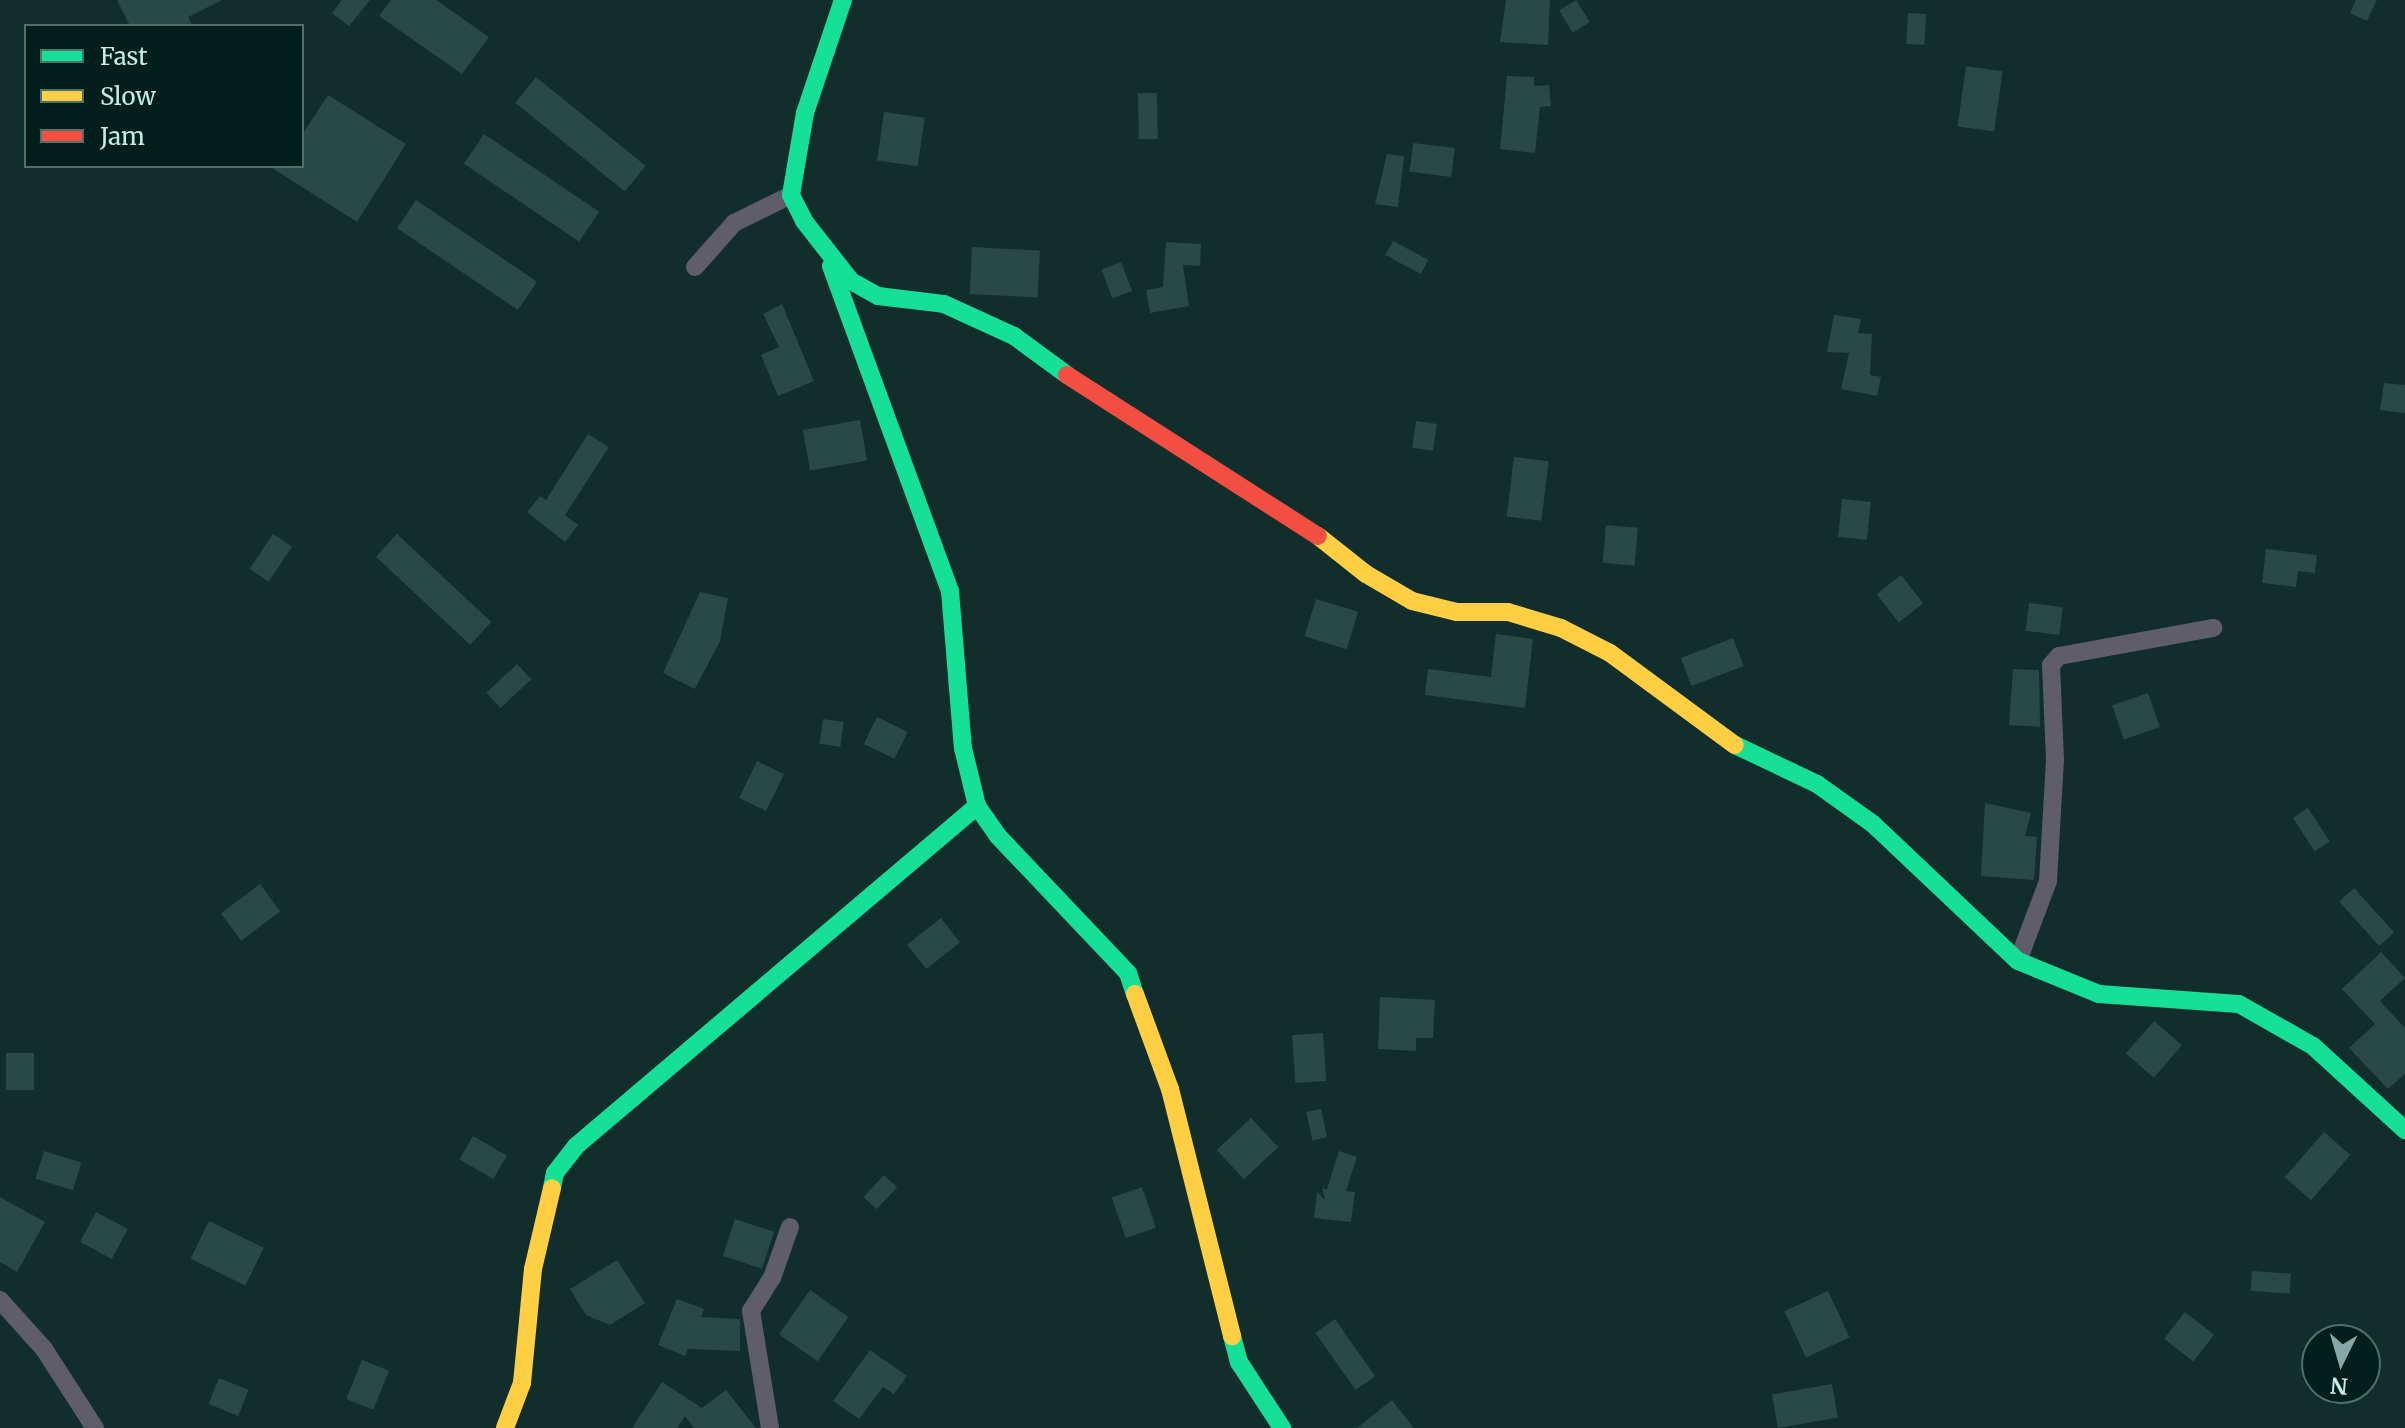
<!DOCTYPE html>
<style>
body{margin:0}
#map{position:relative;width:2405px;height:1428px;overflow:hidden;background:#112d2c;font-family:Merriweather,serif}
div>[style]{position:absolute}
.building>*{inset:0;background:#294946;transform-origin:0 0}
.street>*{height:18px;margin:-9px;padding:0 9px;transform-origin:9px;border-radius:9px;background:#5f5d69}
.fast>*{height:18px;margin:-9px;padding:0 9px;transform-origin:9px;border-radius:9px;background:#16e098}
.slow>*{height:18px;margin:-9px;padding:0 9px;transform-origin:9px;border-radius:9px;background:#ffcf43}
.jam>*{height:18px;margin:-9px;padding:0 9px;transform-origin:9px;border-radius:9px;background:#f24e42}
span{translate:-50% -50%;white-space:nowrap;text-align:center;line-height:1.15;-webkit-text-stroke:6px #021e1c;paint-order:stroke}
.legend{position:absolute;left:24px;top:24px;width:280px;height:144px;box-sizing:border-box;background:#021e1c;border:2px solid #4f706d;margin:0;padding:10px 14px;list-style:none;font-size:24px;color:#c2ece7}
.legend li{display:flex;align-items:center;gap:16px;height:40px}
.legend b{width:40px;border:2px solid #4f706d}
.north{position:absolute;left:2301px;top:1324px;width:80px;height:80px;box-sizing:border-box;background:#021e1c;border:2px solid #4f706d;border-radius:50%;rotate:185deg;font-size:22px;font-weight:700;line-height:32px;text-align:center;color:#c2ece7}
.north::after{content:'';display:block;margin:auto;width:28px;height:36px;background:#84a9a6;clip-path:polygon(50% 0,100% 100%,50% 72%,0 100%)}
</style>
<div id="map">
<div class="building">
<i style="clip-path:polygon(117px 0,222px 0,188px 17px,193px 26px,130px 26px)"></i>
<i style="clip-path:polygon(342px 0,370px 0,349px 26px,332px 13px)"></i>
<i style="clip-path:polygon(391px 0,436px 0,489px 37px,462px 74px,379px 16px)"></i>
<i style="clip-path:polygon(1506px 0,1550px 0,1548px 45px,1500px 42px)"></i>
<i style="left:1576px;top:0;width:26px;height:20px;rotate:58deg"></i>
<i style="clip-path:polygon(2356px 0,2377px 0,2367px 21px,2350px 13px)"></i>
<i style="left:1908px;top:13px;width:18px;height:31px;rotate:3deg"></i>
<i style="left:1966px;top:66px;width:37px;height:61px;rotate:8deg"></i>
<i style="clip-path:polygon(1507px 76px,1534px 77px,1534px 86px,1549px 85px,1551px 106px,1540px 107px,1535px 153px,1500px 149px)"></i>
<i style="left:536px;top:77px;width:141px;height:33px;rotate:39deg"></i>
<i style="left:1157px;top:93px;width:46px;height:19px;rotate:89deg"></i>
<i style="clip-path:polygon(328px 95px,406px 144px,357px 222px,269px 166px,302px 166px,302px 135px)"></i>
<i style="left:884px;top:112px;width:41px;height:49px;rotate:8deg"></i>
<i style="left:484px;top:134px;width:139px;height:36px;rotate:34deg"></i>
<i style="left:1413px;top:143px;width:42px;height:29px;rotate:7deg"></i>
<i style="clip-path:polygon(1387px 154px,1404px 156px,1398px 207px,1375px 204px)"></i>
<i style="left:416px;top:200px;width:146px;height:34px;rotate:34deg"></i>
<i style="left:1393px;top:241px;width:40px;height:16px;rotate:28deg"></i>
<i style="clip-path:polygon(1166px 242px,1201px 244px,1200px 266px,1183px 265px,1189px 306px,1150px 313px,1146px 290px,1163px 287px)"></i>
<i style="left:972px;top:247px;width:68px;height:47px;rotate:3deg"></i>
<i style="left:1121px;top:262px;width:31px;height:21px;rotate:69deg"></i>
<i style="clip-path:polygon(782px 304px,814px 381px,778px 396px,761px 355px,779px 347px,763px 314px)"></i>
<i style="clip-path:polygon(1834px 315px,1861px 319px,1858px 333px,1872px 334px,1870px 375px,1881px 377px,1877px 396px,1841px 389px,1849px 353px,1827px 352px)"></i>
<i style="clip-path:polygon(2384px 383px,2405px 385px,2405px 413px,2380px 410px)"></i>
<i style="left:860px;top:420px;width:41px;height:58px;rotate:80deg"></i>
<i style="left:1416px;top:421px;width:21px;height:27px;rotate:8deg"></i>
<i style="clip-path:polygon(588px 434px,609px 447px,565px 515px,578px 525px,565px 542px,527px 512px,540px 496px,546px 500px)"></i>
<i style="left:1514px;top:457px;width:35px;height:60px;rotate:7deg"></i>
<i style="left:1842px;top:499px;width:29px;height:38px;rotate:6deg"></i>
<i style="left:1606px;top:525px;width:32px;height:38px;rotate:5deg"></i>
<i style="left:273px;top:534px;width:23px;height:42px;rotate:34deg"></i>
<i style="left:397px;top:534px;width:129px;height:31px;rotate:43deg"></i>
<i style="clip-path:polygon(2266px 549px,2317px 555px,2315px 573px,2298px 571px,2296px 587px,2262px 583px)"></i>
<i style="left:1901px;top:575px;width:36px;height:31px;rotate:52deg"></i>
<i style="clip-path:polygon(700px 592px,728px 598px,720px 641px,695px 689px,663px 673px)"></i>
<i style="left:1316px;top:599px;width:44px;height:39px;rotate:17deg"></i>
<i style="left:2029px;top:603px;width:34px;height:28px;rotate:7deg"></i>
<i style="clip-path:polygon(1496px 634px,1533px 639px,1525px 708px,1425px 695px,1428px 669px,1491px 677px)"></i>
<i style="left:1733px;top:638px;width:30px;height:56px;rotate:69deg"></i>
<i style="left:517px;top:664px;width:21px;height:42px;rotate:47deg"></i>
<i style="clip-path:polygon(2013px 669px,2039px 670px,2040px 727px,2009px 725px)"></i>
<i style="left:2148px;top:693px;width:36px;height:38px;rotate:71deg"></i>
<i style="left:877px;top:717px;width:34px;height:30px;rotate:26deg"></i>
<i style="left:823px;top:719px;width:21px;height:25px;rotate:8deg"></i>
<i style="left:757px;top:761px;width:30px;height:41px;rotate:26deg"></i>
<i style="clip-path:polygon(1985px 803px,2031px 813px,2025px 836px,2037px 837px,2034px 880px,1981px 876px)"></i>
<i style="left:2308px;top:808px;width:40px;height:18px;rotate:57deg"></i>
<i style="left:260px;top:884px;width:34px;height:49px;rotate:53deg"></i>
<i style="left:2354px;top:888px;width:60px;height:20px;rotate:48deg"></i>
<i style="left:941px;top:918px;width:31px;height:43px;rotate:52deg"></i>
<i style="clip-path:polygon(2381px 952px,2405px 978px,2380px 1001px,2405px 1028px,2405px 1074px,2388px 1089px,2349px 1048px,2375px 1024px,2342px 989px)"></i>
<i style="clip-path:polygon(1380px 997px,1435px 1000px,1433px 1038px,1416px 1038px,1416px 1051px,1378px 1049px)"></i>
<i style="left:2154px;top:1021px;width:37px;height:43px;rotate:41deg"></i>
<i style="left:1323px;top:1033px;width:48px;height:31px;rotate:86deg"></i>
<i style="left:6px;top:1053px;width:28px;height:37px"></i>
<i style="left:1321px;top:1109px;width:29px;height:15px;rotate:78deg"></i>
<i style="left:1251px;top:1118px;width:40px;height:47px;rotate:47deg"></i>
<i style="left:2324px;top:1132px;width:35px;height:60px;rotate:41deg"></i>
<i style="left:473px;top:1136px;width:39px;height:27px;rotate:30deg"></i>
<i style="left:44px;top:1151px;width:39px;height:29px;rotate:17deg"></i>
<i style="clip-path:polygon(1339px 1151px,1357px 1157px,1346px 1191px,1355px 1192px,1351px 1222px,1314px 1218px,1317px 1192px,1325px 1200px,1322px 1188px,1327px 1189px)"></i>
<i style="left:884px;top:1175px;width:18px;height:30px;rotate:43deg"></i>
<i style="left:1142px;top:1187px;width:43px;height:32px;rotate:71deg"></i>
<i style="clip-path:polygon(0 1197px,45px 1222px,17px 1272px,0 1262px)"></i>
<i style="left:96px;top:1212px;width:36px;height:34px;rotate:28deg"></i>
<i style="left:735px;top:1219px;width:41px;height:39px;rotate:18deg"></i>
<i style="left:209px;top:1221px;width:61px;height:42px;rotate:26deg"></i>
<i style="clip-path:polygon(617px 1260px,645px 1303px,610px 1325px,586px 1315px,570px 1289px)"></i>
<i style="left:2252px;top:1271px;width:39px;height:20px;rotate:4deg"></i>
<i style="left:810px;top:1290px;width:47px;height:54px;rotate:35deg"></i>
<i style="left:1828px;top:1291px;width:51px;height:48px;rotate:65deg"></i>
<i style="clip-path:polygon(677px 1299px,704px 1309px,701px 1317px,740px 1319px,740px 1351px,688px 1349px,685px 1356px,658px 1345px)"></i>
<i style="left:2185px;top:1312px;width:37px;height:34px;rotate:38deg"></i>
<i style="left:1335px;top:1319px;width:70px;height:24px;rotate:55deg"></i>
<i style="clip-path:polygon(870px 1350px,907px 1376px,894px 1394px,883px 1387px,859px 1419px,833px 1401px)"></i>
<i style="left:362px;top:1360px;width:29px;height:42px;rotate:22deg"></i>
<i style="left:219px;top:1378px;width:32px;height:28px;rotate:22deg"></i>
<i style="clip-path:polygon(662px 1382px,702px 1408px,726px 1390px,756px 1428px,694px 1428px,685px 1416px,677px 1428px,632px 1428px)"></i>
<i style="left:1832px;top:1384px;width:34px;height:61px;rotate:80deg"></i>
<i style="clip-path:polygon(1392px 1400px,1414px 1428px,1357px 1428px)"></i>
</div>
<div class="street">
<i style="left:695px;top:267px;width:59px;rotate:-48.4deg"></i>
<i style="left:734px;top:223px;width:64px;rotate:-26.2deg"></i>
<i style="left:2018px;top:961px;width:85px;rotate:-69.4deg"></i>
<i style="left:2048px;top:881px;width:121px;rotate:-86.7deg"></i>
<i style="left:2055px;top:760px;width:95px;rotate:-92.4deg"></i>
<i style="left:2051px;top:665px;width:12px;rotate:-48deg"></i>
<i style="left:2059px;top:656px;width:157px;rotate:-10.3deg"></i>
<i style="left:0;top:1300px;width:66px;rotate:48.1deg"></i>
<i style="left:44px;top:1349px;width:94px;rotate:57.2deg"></i>
<i style="left:770px;top:1428px;width:119px;rotate:-99.2deg"></i>
<i style="left:751px;top:1311px;width:39px;rotate:-58deg"></i>
<i style="left:772px;top:1278px;width:54px;rotate:-70.6deg"></i>
</div>
<div class="fast">
<i style="left:843px;top:0;width:119px;rotate:108.6deg"></i>
<i style="left:805px;top:113px;width:83px;rotate:99.7deg"></i>
<i style="left:791px;top:195px;width:29px;rotate:63deg"></i>
<i style="left:804px;top:221px;width:76px;rotate:51.9deg"></i>
<i style="left:851px;top:281px;width:31px;rotate:29deg"></i>
<i style="left:878px;top:296px;width:66px;rotate:6.9deg"></i>
<i style="left:944px;top:304px;width:77px;rotate:24.6deg"></i>
<i style="left:1014px;top:336px;width:66px;rotate:36.3deg"></i>
<i style="left:831px;top:266px;width:346px;rotate:69.9deg"></i>
<i style="left:950px;top:591px;width:158px;rotate:85.3deg"></i>
<i style="left:963px;top:748px;width:60px;rotate:76.4deg"></i>
<i style="left:977px;top:806px;width:35px;rotate:55deg"></i>
<i style="left:997px;top:835px;width:190px;rotate:46.5deg"></i>
<i style="left:1128px;top:973px;width:22px;rotate:72deg"></i>
<i style="left:1735px;top:745px;width:91px;rotate:25.4deg"></i>
<i style="left:1817px;top:784px;width:69px;rotate:35.5deg"></i>
<i style="left:1873px;top:824px;width:199px;rotate:43.4deg"></i>
<i style="left:2018px;top:961px;width:87px;rotate:22.2deg"></i>
<i style="left:2099px;top:994px;width:140px;rotate:4.1deg"></i>
<i style="left:2239px;top:1004px;width:85px;rotate:29.6deg"></i>
<i style="left:2313px;top:1046px;width:125px;rotate:42.4deg"></i>
<i style="left:552px;top:1188px;width:15px;rotate:-79deg"></i>
<i style="left:555px;top:1173px;width:34px;rotate:-52deg"></i>
<i style="left:576px;top:1146px;width:526px;rotate:-40.29deg"></i>
<i style="left:1232px;top:1336px;width:27px;rotate:75deg"></i>
<i style="left:1239px;top:1362px;width:79px;rotate:56.9deg"></i>
</div>
<div class="slow">
<i style="left:1318px;top:536px;width:61px;rotate:38.4deg"></i>
<i style="left:1366px;top:574px;width:53px;rotate:30.4deg"></i>
<i style="left:1412px;top:601px;width:46px;rotate:13.7deg"></i>
<i style="left:1457px;top:612px;width:51px"></i>
<i style="left:1508px;top:612px;width:55px;rotate:16.8deg"></i>
<i style="left:1561px;top:628px;width:55px;rotate:27deg"></i>
<i style="left:1610px;top:653px;width:155px;rotate:36.4deg"></i>
<i style="left:1135px;top:994px;width:101px;rotate:69.8deg"></i>
<i style="left:1170px;top:1089px;width:255px;rotate:75.9deg"></i>
<i style="left:505px;top:1428px;width:48px;rotate:-69.3deg"></i>
<i style="left:522px;top:1383px;width:115px;rotate:-84.5deg"></i>
<i style="left:533px;top:1269px;width:83px;rotate:-76.8deg"></i>
</div>
<div class="jam">
<i style="left:1067px;top:375px;width:298px;rotate:32.7deg"></i>
</div>
<ul class="legend">
<li><b style="height:10px;background:#16e098"></b>Fast</li>
<li><b style="height:10px;background:#ffcf43"></b>Slow</li>
<li><b style="height:10px;background:#f24e42"></b>Jam</li>
</ul>
<div class="north">N</div>
</div>
